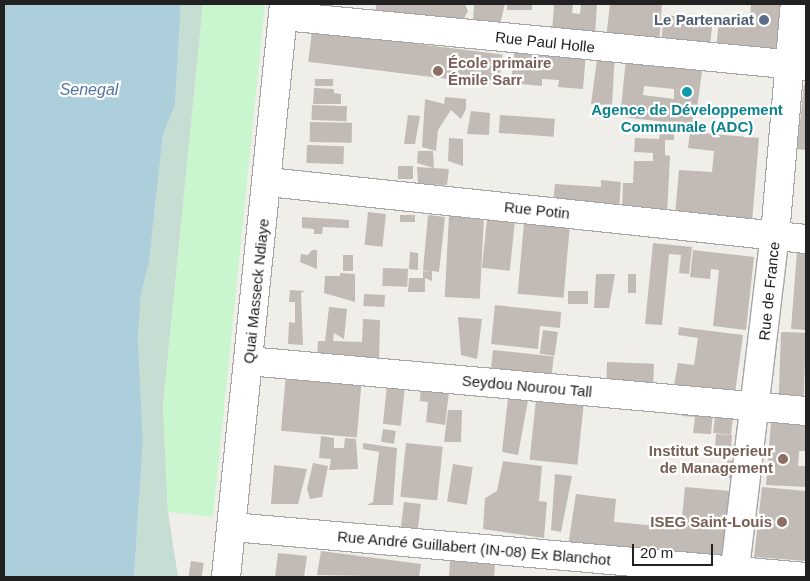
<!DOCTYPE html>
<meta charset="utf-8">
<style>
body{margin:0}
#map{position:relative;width:810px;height:581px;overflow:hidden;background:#f0eee8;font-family:Arial,sans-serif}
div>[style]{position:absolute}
.wetland>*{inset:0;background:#c6ddd3}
.park>*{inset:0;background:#c9f6ce}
.water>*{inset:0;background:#accfdb}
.building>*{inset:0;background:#c1bab5;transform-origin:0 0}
.roads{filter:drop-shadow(1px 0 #a5a5a5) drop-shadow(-1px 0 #a5a5a5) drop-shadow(0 1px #a5a5a5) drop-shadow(0 -1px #a5a5a5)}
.street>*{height:28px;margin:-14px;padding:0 14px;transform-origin:14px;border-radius:14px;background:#fff}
.dots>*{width:14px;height:14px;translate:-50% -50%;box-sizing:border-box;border:2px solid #fff;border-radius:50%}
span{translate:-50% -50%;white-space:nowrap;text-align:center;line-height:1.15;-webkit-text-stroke:4.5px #fff;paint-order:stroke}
.service-label{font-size:15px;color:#4e5e75;font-weight:700}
.right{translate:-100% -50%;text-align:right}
.street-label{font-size:15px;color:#212121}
.education-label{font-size:15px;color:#785e54;font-weight:700}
.left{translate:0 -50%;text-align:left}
.culture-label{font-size:15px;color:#0d838f;font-weight:700}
.water-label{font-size:16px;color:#5077a3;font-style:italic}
.frame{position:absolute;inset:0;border:5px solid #212121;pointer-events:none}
.scale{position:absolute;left:632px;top:544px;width:81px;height:22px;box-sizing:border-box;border:2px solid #212121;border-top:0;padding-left:6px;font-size:15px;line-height:18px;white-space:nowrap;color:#212121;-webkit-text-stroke:4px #fff;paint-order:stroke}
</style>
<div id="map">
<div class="wetland">
<i style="clip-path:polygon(181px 4px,203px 4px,163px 406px,168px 512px,178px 577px,134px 577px,143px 442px,138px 340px,141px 294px,149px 262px,163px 135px,175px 105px)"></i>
</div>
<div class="park">
<i style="clip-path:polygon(203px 4px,265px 4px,213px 517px,168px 512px,163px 406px)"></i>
</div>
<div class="water">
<i style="clip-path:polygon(4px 4px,181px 4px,175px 105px,163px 135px,149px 262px,141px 294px,138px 340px,143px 442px,134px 577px,4px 577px)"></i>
</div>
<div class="building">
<i style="clip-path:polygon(376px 4px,465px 4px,468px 11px,463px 20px,401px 20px,402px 10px,399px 17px,375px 16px)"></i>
<i style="clip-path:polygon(474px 4px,505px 4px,499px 28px,473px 23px)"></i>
<i style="left:507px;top:4px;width:25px;height:6px"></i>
<i style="clip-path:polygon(554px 4px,573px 4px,572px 13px,580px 14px,581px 4px,597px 4px,595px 36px,552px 32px)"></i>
<i style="clip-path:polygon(610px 4px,662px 4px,659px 44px,606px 39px)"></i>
<i style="clip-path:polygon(751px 4px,783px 4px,779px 54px,716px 49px,719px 20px,750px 22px)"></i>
<i style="left:664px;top:15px;width:49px;height:26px;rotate:6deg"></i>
<i style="left:312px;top:31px;width:192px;height:31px;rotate:7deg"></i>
<i style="clip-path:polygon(515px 45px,586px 52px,583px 89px,558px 87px,559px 80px,542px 79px,542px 86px,511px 83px)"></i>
<i style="clip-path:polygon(598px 52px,615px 54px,612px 105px,591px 104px)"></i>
<i style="clip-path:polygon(evenodd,626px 59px,702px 71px,695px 125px,620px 117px,626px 59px,644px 86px,674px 89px,674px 99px,643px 95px,644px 86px)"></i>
<i style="left:315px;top:79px;width:18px;height:7px"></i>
<i style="clip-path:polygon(804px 85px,806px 85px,806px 150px,797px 149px)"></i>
<i style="clip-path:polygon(314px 88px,334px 89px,334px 93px,341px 94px,341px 104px,313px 104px)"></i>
<i style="clip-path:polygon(445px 97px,466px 99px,466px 109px,461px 119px,451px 110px,438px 130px,436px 151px,422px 147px,425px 99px,444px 104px)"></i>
<i style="left:312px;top:105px;width:35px;height:15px;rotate:2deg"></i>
<i style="clip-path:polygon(471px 111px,490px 113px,489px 135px,467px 134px)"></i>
<i style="clip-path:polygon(408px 115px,420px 116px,415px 144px,404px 144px)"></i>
<i style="left:500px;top:115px;width:55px;height:18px;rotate:4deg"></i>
<i style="left:310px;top:122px;width:42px;height:20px;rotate:1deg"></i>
<i style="clip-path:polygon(660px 132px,674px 133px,674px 140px,665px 140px,665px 155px,670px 156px,667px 214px,622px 213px,623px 183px,633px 183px,634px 161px,653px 161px,653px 153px,634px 152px,635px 138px,659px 139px)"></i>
<i style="clip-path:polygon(690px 132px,759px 138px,752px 222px,675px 215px,679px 170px,712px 172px,714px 151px,688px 148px)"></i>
<i style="clip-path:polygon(449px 138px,463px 139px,463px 166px,448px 161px)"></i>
<i style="left:307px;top:145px;width:37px;height:18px;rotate:2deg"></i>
<i style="clip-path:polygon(418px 151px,433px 151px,434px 168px,417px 163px)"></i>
<i style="left:398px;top:166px;width:15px;height:13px"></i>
<i style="clip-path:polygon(417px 167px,449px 169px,447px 185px,418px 184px)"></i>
<i style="clip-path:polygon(601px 180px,621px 182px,619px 208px,553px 203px,555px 184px,601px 187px)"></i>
<i style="left:368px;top:212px;width:18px;height:33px;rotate:6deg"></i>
<i style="left:400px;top:215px;width:15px;height:7px"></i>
<i style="clip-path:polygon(428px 215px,445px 217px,439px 272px,432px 271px,432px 281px,425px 278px,425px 292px,408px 292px,409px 278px,423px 278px,423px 271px,430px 272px,423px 270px)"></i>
<i style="left:449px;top:216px;width:35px;height:81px;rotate:3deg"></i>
<i style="clip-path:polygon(302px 217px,349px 220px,349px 228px,323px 227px,322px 234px,314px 234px,314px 229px,302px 228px)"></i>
<i style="left:487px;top:219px;width:28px;height:49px;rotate:6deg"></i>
<i style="left:524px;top:222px;width:46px;height:72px;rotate:5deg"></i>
<i style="clip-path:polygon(653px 243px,692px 247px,689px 274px,679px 273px,681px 255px,669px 254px,662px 325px,645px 324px)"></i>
<i style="clip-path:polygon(312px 250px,317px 250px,317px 269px,300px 262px,301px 254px,308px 255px)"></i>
<i style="clip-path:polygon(693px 250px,754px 257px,746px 330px,713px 326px,719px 270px,711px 269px,710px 279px,690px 277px)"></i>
<i style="clip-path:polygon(797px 251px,806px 252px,806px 330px,791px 329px)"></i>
<i style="clip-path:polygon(410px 252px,418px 253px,418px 270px,409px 269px)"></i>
<i style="left:343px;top:255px;width:10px;height:16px"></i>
<i style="left:383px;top:268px;width:25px;height:18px;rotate:2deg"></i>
<i style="clip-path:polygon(340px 273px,355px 274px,355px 302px,324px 293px,325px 276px,340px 276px)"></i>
<i style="clip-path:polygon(596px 274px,615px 274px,609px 308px,594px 308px)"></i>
<i style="left:628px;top:274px;width:8px;height:19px"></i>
<i style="clip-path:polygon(290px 290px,305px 291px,301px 293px,303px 345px,288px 344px,289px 322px,295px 323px,295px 302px,289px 302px)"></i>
<i style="left:568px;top:291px;width:20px;height:13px"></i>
<i style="left:364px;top:294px;width:21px;height:12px;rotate:3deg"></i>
<i style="clip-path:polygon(495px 305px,561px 312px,560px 328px,540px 326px,538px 349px,491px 344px)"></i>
<i style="clip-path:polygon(329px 307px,347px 309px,344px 339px,334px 333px,333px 341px,362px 342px,363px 319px,380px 320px,379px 361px,317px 359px,318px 341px,325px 341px)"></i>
<i style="clip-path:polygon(458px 317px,482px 319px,477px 359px,461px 355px)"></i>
<i style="clip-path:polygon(679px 327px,743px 335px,735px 393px,674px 385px,678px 363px,694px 365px,698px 338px,678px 335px)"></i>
<i style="left:543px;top:330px;width:15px;height:24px;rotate:8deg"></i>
<i style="left:781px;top:332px;width:25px;height:69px;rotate:2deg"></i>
<i style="left:493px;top:350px;width:61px;height:22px;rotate:6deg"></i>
<i style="left:607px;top:362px;width:47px;height:22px;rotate:2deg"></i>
<i style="left:286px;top:374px;width:76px;height:57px;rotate:5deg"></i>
<i style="clip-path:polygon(421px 381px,450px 384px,445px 425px,426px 422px,428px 402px,420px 401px)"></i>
<i style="left:387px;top:385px;width:18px;height:39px;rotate:6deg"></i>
<i style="clip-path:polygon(508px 398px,528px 400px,518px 455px,502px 452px)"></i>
<i style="left:536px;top:399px;width:48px;height:61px;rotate:6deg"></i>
<i style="clip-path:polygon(448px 410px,462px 410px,461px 442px,444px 442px)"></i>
<i style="clip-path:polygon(682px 410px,713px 412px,711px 434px,693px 433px,695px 417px,682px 416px)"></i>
<i style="left:715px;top:415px;width:18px;height:18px;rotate:6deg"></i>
<i style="clip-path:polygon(771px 422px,806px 424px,806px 451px,799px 451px,798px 466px,806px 466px,806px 487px,766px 485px)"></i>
<i style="left:383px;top:429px;width:13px;height:13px;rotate:9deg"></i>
<i style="left:716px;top:434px;width:16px;height:23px;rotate:4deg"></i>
<i style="clip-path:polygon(321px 436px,334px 438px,334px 448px,344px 448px,345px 438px,356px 439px,358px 469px,329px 470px,331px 459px,319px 458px)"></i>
<i style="clip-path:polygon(363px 443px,397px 448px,393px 505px,367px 505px,373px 502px,379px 452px,363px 449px)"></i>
<i style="left:406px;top:443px;width:37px;height:54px;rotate:6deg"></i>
<i style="clip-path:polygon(727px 460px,735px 461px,734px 485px,726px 472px)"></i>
<i style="clip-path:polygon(503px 461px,542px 466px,539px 501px,547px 502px,544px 538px,483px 529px,485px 498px,497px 491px)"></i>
<i style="clip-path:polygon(313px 463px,328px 466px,322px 497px,310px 499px,307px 489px)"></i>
<i style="left:453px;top:464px;width:20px;height:38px;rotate:9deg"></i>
<i style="clip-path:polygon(274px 465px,307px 469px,298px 504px,271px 504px)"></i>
<i style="clip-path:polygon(555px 474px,572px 476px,561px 532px,551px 530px)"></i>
<i style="clip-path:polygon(685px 487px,730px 491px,723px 564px,568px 546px,576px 494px,616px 499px,614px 522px,681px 528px)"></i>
<i style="clip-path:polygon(762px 487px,806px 491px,806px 561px,754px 557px)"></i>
<i style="left:404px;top:502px;width:17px;height:31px;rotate:7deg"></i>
<i style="clip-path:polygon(321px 551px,421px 564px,419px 577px,317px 575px)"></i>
<i style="clip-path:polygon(278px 553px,307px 556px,304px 577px,275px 577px)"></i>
<i style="left:191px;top:561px;width:13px;height:15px;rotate:9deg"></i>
<i style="clip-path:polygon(450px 561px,495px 565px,494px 577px,449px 577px)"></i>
</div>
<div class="roads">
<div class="street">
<i style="left:283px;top:16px;width:525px;rotate:5.46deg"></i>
<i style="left:268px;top:182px;width:541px;rotate:6.05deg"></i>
<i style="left:248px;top:361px;width:560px;rotate:5.12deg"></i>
<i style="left:232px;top:527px;width:576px;rotate:4.98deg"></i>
<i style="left:226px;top:577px;width:576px;rotate:-84.22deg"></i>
<i style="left:734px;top:577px;width:344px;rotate:-83.2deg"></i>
<i style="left:775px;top:235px;width:232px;rotate:-85.1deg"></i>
</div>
</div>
<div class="dots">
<i style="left:764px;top:20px;background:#5c6f8a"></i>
<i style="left:438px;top:71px;background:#8d6e63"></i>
<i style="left:687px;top:92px;background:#0f9aa8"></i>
<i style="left:783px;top:459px;background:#8d6e63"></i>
<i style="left:782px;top:522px;background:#8d6e63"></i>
</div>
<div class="service-label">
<span class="right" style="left:754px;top:20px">Le Partenariat</span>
</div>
<div class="street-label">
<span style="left:545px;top:42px;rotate:6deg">Rue Paul Holle</span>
<span style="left:537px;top:210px;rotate:6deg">Rue Potin</span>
<span style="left:256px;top:291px;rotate:-84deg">Quai Masseck Ndiaye</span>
<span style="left:769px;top:291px;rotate:-84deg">Rue de France</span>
<span style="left:527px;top:386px;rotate:5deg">Seydou Nourou Tall</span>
<span style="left:474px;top:548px;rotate:5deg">Rue André Guillabert (IN-08) Ex Blanchot</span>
</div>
<div class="education-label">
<span class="left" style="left:448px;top:71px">École primaire<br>Émile Sarr</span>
<span class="right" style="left:773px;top:459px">Institut Superieur<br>de Management</span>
<span class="right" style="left:772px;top:522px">ISEG Saint-Louis</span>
</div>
<div class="culture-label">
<span style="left:687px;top:118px">Agence de Développement<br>Communale (ADC)</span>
</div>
<div class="water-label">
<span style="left:89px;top:90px">Senegal</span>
</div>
<div class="frame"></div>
<div class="scale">20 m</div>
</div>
